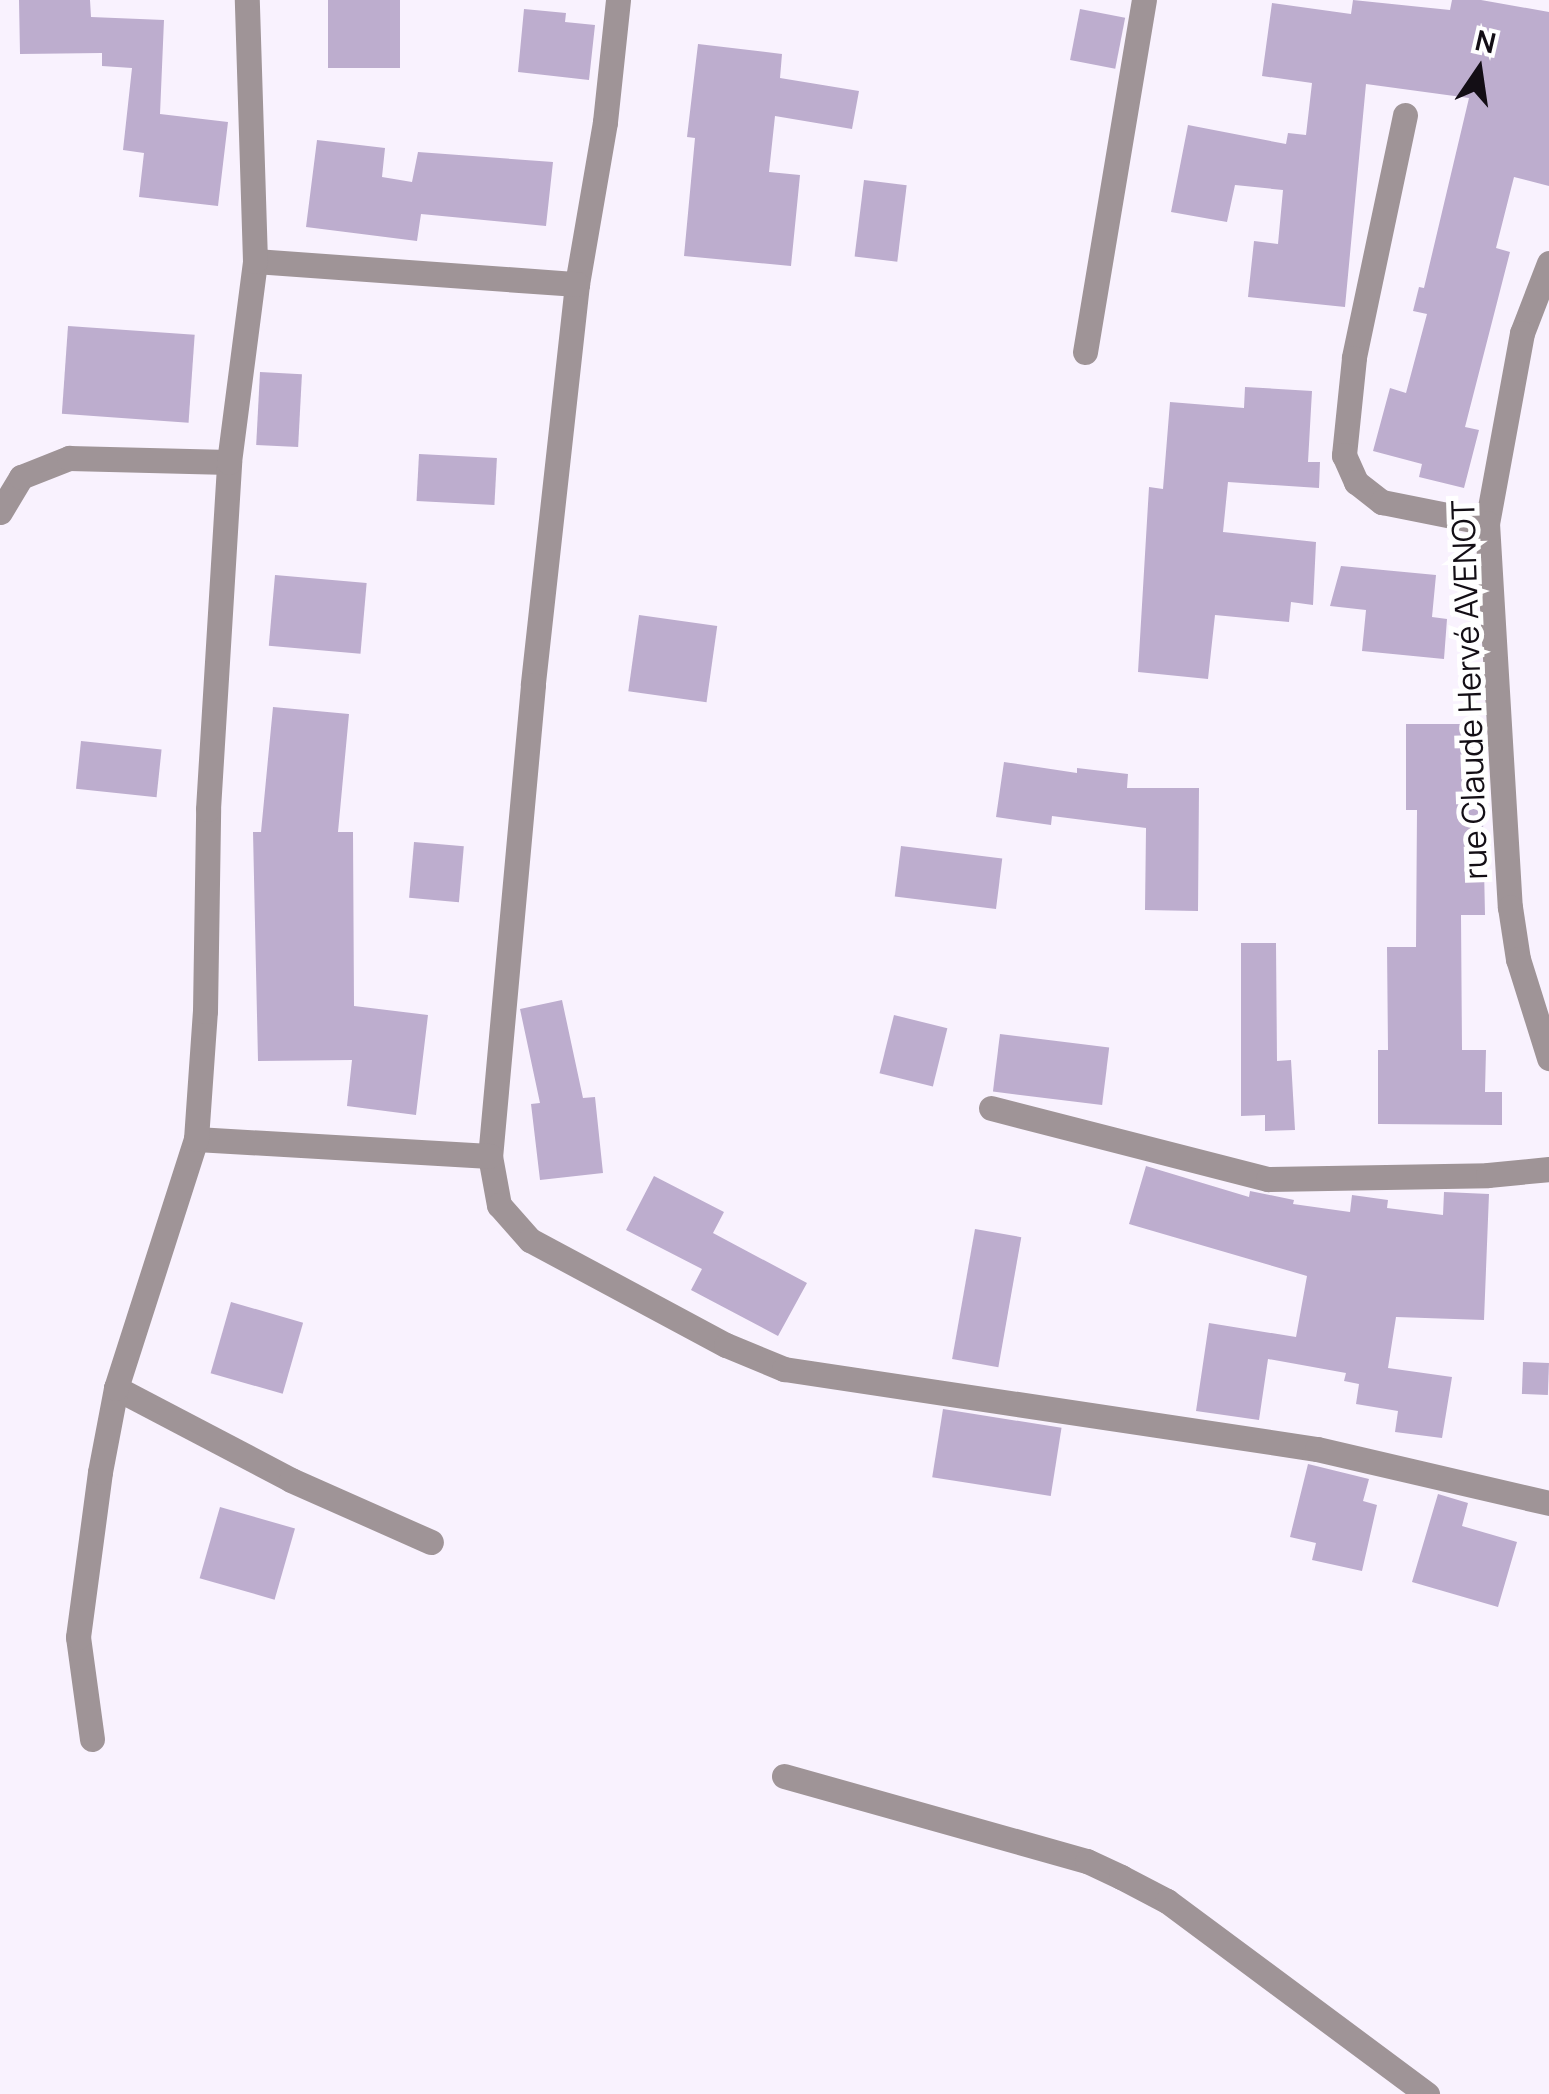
<!DOCTYPE html>
<meta charset="utf-8">
<style>
body{margin:0}
#map{position:relative;width:1549px;height:2094px;overflow:hidden;background:#f9f2fe;font-family:Manrope,sans-serif}
div>[style]{position:absolute}
.building>*{inset:0;background:#bdadce;transform-origin:0 0}
.minor>*{height:25px;margin:-12.5px;padding:0 12.5px;transform-origin:12.5px;border-radius:12.5px;background:#9f9497}
span{translate:-50% -50%;white-space:nowrap;text-align:center;line-height:1.15;-webkit-text-stroke:10px #fff;paint-order:stroke}
.street-label{font-size:32px;color:#130e15}
.north{position:absolute;left:1429px;top:20px;width:100px;height:100px;-webkit-text-stroke:8px #fff;paint-order:stroke;rotate:13deg;font-size:28px;font-weight:700;line-height:40px;text-align:center;color:#130e15}
.north::after{content:'';display:block;margin:auto;width:35px;height:45px;background:#130e15;clip-path:polygon(50% 0,100% 100%,50% 72%,0 100%)}
</style>
<div id="map">
<div class="building">
<i style="clip-path:polygon(19px 0,90px 0,91px 17px,164px 20px,160px 114px,228px 122px,218px 206px,139px 197px,144px 153px,123px 150px,132px 68px,102px 66px,102px 53px,20px 54px)"></i>
<i style="left:328px;top:0;width:72px;height:68px"></i>
<i style="clip-path:polygon(1353px 0,1450px 10px,1452px 0,1481px 0,1549px 12px,1549px 186px,1514px 177px,1496px 248px,1510px 252px,1465px 427px,1479px 430px,1464px 488px,1419px 477px,1422px 464px,1373px 451px,1390px 388px,1406px 393px,1427px 314px,1413px 311px,1419px 287px,1424px 288px,1469px 98px,1366px 84px,1345px 307px,1248px 297px,1254px 241px,1278px 244px,1283px 190px,1235px 185px,1227px 222px,1171px 212px,1188px 125px,1286px 144px,1288px 133px,1306px 135px,1312px 83px,1262px 76px,1272px 3px,1351px 14px)"></i>
<i style="clip-path:polygon(524px 9px,566px 13px,565px 22px,595px 25px,589px 80px,518px 72px)"></i>
<i style="left:1080px;top:9px;width:46px;height:52px;rotate:11deg"></i>
<i style="clip-path:polygon(698px 44px,782px 54px,780px 78px,859px 91px,852px 129px,775px 116px,769px 172px,800px 175px,791px 266px,684px 256px,695px 138px,687px 137px)"></i>
<i style="clip-path:polygon(317px 140px,385px 148px,382px 177px,412px 182px,418px 152px,553px 162px,546px 226px,421px 214px,417px 241px,306px 227px)"></i>
<i style="left:864px;top:180px;width:43px;height:77px;rotate:7deg"></i>
<i style="left:68px;top:326px;width:127px;height:88px;rotate:4deg"></i>
<i style="left:260px;top:372px;width:42px;height:73px;rotate:3deg"></i>
<i style="clip-path:polygon(1245px 387px,1312px 391px,1308px 462px,1320px 462px,1319px 488px,1228px 482px,1223px 532px,1316px 542px,1313px 605px,1291px 602px,1289px 622px,1215px 615px,1208px 679px,1138px 672px,1149px 487px,1163px 489px,1170px 402px,1244px 408px)"></i>
<i style="left:419px;top:454px;width:78px;height:47px;rotate:3deg"></i>
<i style="clip-path:polygon(1341px 566px,1436px 575px,1432px 617px,1447px 619px,1444px 659px,1362px 651px,1366px 610px,1330px 606px)"></i>
<i style="left:275px;top:575px;width:92px;height:71px;rotate:5deg"></i>
<i style="left:639px;top:615px;width:79px;height:77px;rotate:8deg"></i>
<i style="clip-path:polygon(273px 707px,349px 714px,338px 832px,353px 832px,354px 1006px,428px 1015px,416px 1115px,347px 1106px,352px 1060px,258px 1061px,253px 832px,261px 832px)"></i>
<i style="clip-path:polygon(1406px 724px,1473px 724px,1473px 772px,1482px 772px,1485px 915px,1461px 915px,1462px 1050px,1486px 1050px,1485px 1092px,1502px 1092px,1502px 1125px,1378px 1124px,1378px 1050px,1388px 1050px,1387px 947px,1416px 947px,1417px 810px,1406px 810px)"></i>
<i style="left:81px;top:741px;width:81px;height:48px;rotate:6deg"></i>
<i style="clip-path:polygon(1004px 762px,1077px 773px,1077px 768px,1128px 774px,1127px 788px,1199px 788px,1198px 911px,1145px 910px,1146px 828px,1052px 816px,1051px 825px,996px 817px)"></i>
<i style="left:414px;top:842px;width:50px;height:56px;rotate:5deg"></i>
<i style="left:901px;top:846px;width:102px;height:51px;rotate:7deg"></i>
<i style="clip-path:polygon(1241px 943px,1276px 943px,1277px 1061px,1291px 1060px,1295px 1130px,1265px 1131px,1265px 1115px,1241px 1116px)"></i>
<i style="clip-path:polygon(562px 1000px,583px 1098px,595px 1097px,603px 1173px,540px 1180px,531px 1104px,540px 1103px,520px 1009px)"></i>
<i style="left:894px;top:1015px;width:55px;height:60px;rotate:14deg"></i>
<i style="left:1000px;top:1034px;width:110px;height:58px;rotate:7deg"></i>
<i style="clip-path:polygon(1146px 1166px,1249px 1197px,1250px 1191px,1294px 1200px,1293px 1204px,1350px 1212px,1352px 1195px,1388px 1200px,1387px 1208px,1443px 1215px,1444px 1192px,1489px 1194px,1484px 1320px,1396px 1317px,1388px 1368px,1452px 1377px,1442px 1438px,1395px 1432px,1398px 1411px,1356px 1404px,1359px 1384px,1344px 1381px,1346px 1373px,1268px 1359px,1259px 1420px,1196px 1411px,1209px 1323px,1296px 1337px,1307px 1276px,1129px 1224px)"></i>
<i style="clip-path:polygon(654px 1176px,724px 1212px,713px 1233px,807px 1283px,778px 1336px,691px 1290px,702px 1269px,626px 1230px)"></i>
<i style="left:975px;top:1229px;width:47px;height:132px;rotate:10deg"></i>
<i style="left:231px;top:1302px;width:75px;height:74px;rotate:16deg"></i>
<i style="left:1523px;top:1362px;width:26px;height:32px;rotate:2deg"></i>
<i style="left:943px;top:1409px;width:120px;height:69px;rotate:9deg"></i>
<i style="clip-path:polygon(1308px 1464px,1369px 1479px,1363px 1501px,1377px 1505px,1362px 1571px,1312px 1560px,1316px 1543px,1290px 1537px)"></i>
<i style="clip-path:polygon(1438px 1494px,1468px 1503px,1462px 1526px,1517px 1542px,1498px 1607px,1412px 1582px)"></i>
<i style="left:220px;top:1507px;width:78px;height:74px;rotate:16deg"></i>
</div>
<div class="minor">
<i style="left:618px;top:0;width:123px;rotate:96.1deg"></i>
<i style="left:605px;top:122px;width:164px;rotate:99.8deg"></i>
<i style="left:577px;top:284px;width:403px;rotate:96.3deg"></i>
<i style="left:533px;top:685px;width:473px;rotate:95.2deg"></i>
<i style="left:490px;top:1156px;width:50px;rotate:79.6deg"></i>
<i style="left:499px;top:1205px;width:47px;rotate:48.5deg"></i>
<i style="left:530px;top:1240px;width:222px;rotate:28.2deg"></i>
<i style="left:726px;top:1345px;width:63px;rotate:22.5deg"></i>
<i style="left:784px;top:1369px;width:539px;rotate:8.54deg"></i>
<i style="left:1317px;top:1449px;width:238px;rotate:13.1deg"></i>
<i style="left:1405px;top:115px;width:248px;rotate:101.9deg"></i>
<i style="left:1354px;top:358px;width:98px;rotate:95.9deg"></i>
<i style="left:1344px;top:455px;width:30px;rotate:66deg"></i>
<i style="left:1356px;top:482px;width:33px;rotate:38deg"></i>
<i style="left:1382px;top:502px;width:107px;rotate:11.3deg"></i>
<i style="left:255px;top:261px;width:323px;rotate:4.1deg"></i>
<i style="left:1549px;top:263px;width:75px;rotate:111.1deg"></i>
<i style="left:1522px;top:333px;width:193px;rotate:100.4deg"></i>
<i style="left:1487px;top:523px;width:385px;rotate:86.6deg"></i>
<i style="left:1510px;top:907px;width:53px;rotate:81.3deg"></i>
<i style="left:1518px;top:959px;width:104px;rotate:72.6deg"></i>
<i style="left:1085px;top:352px;width:357px;rotate:-80.5deg"></i>
<i style="left:0;top:512px;width:41px;rotate:-59deg"></i>
<i style="left:21px;top:477px;width:52px;rotate:-21.6deg"></i>
<i style="left:69px;top:458px;width:160px;rotate:1.4deg"></i>
<i style="left:991px;top:1108px;width:286px;rotate:14.4deg"></i>
<i style="left:1268px;top:1179px;width:220px;rotate:-1deg"></i>
<i style="left:1488px;top:1175px;width:61px;rotate:-5.6deg"></i>
<i style="left:196px;top:1139px;width:294px;rotate:3.3deg"></i>
<i style="left:116px;top:1388px;width:198px;rotate:27.7deg"></i>
<i style="left:291px;top:1480px;width:153px;rotate:23.9deg"></i>
<i style="left:92px;top:1739px;width:103px;rotate:-97.8deg"></i>
<i style="left:78px;top:1637px;width:166px;rotate:-82.4deg"></i>
<i style="left:100px;top:1472px;width:86px;rotate:-79.2deg"></i>
<i style="left:116px;top:1388px;width:262px;rotate:-72.2deg"></i>
<i style="left:196px;top:1139px;width:128px;rotate:-86deg"></i>
<i style="left:205px;top:1011px;width:202px;rotate:-89.1deg"></i>
<i style="left:208px;top:809px;width:348px;rotate:-86.5deg"></i>
<i style="left:229px;top:462px;width:203px;rotate:-82.6deg"></i>
<i style="left:255px;top:261px;width:261px;rotate:-91.8deg"></i>
<i style="left:784px;top:1776px;width:315px;rotate:15.7deg"></i>
<i style="left:1087px;top:1861px;width:38px;rotate:25deg"></i>
<i style="left:1121px;top:1877px;width:52px;rotate:27.6deg"></i>
<i style="left:1167px;top:1901px;width:324px;rotate:36.6deg"></i>
</div>
<div class="street-label">
<span style="left:1469px;top:690px;rotate:-92deg">rue Claude Hervé AVENOT</span>
</div>
<div class="north">N</div>
</div>
